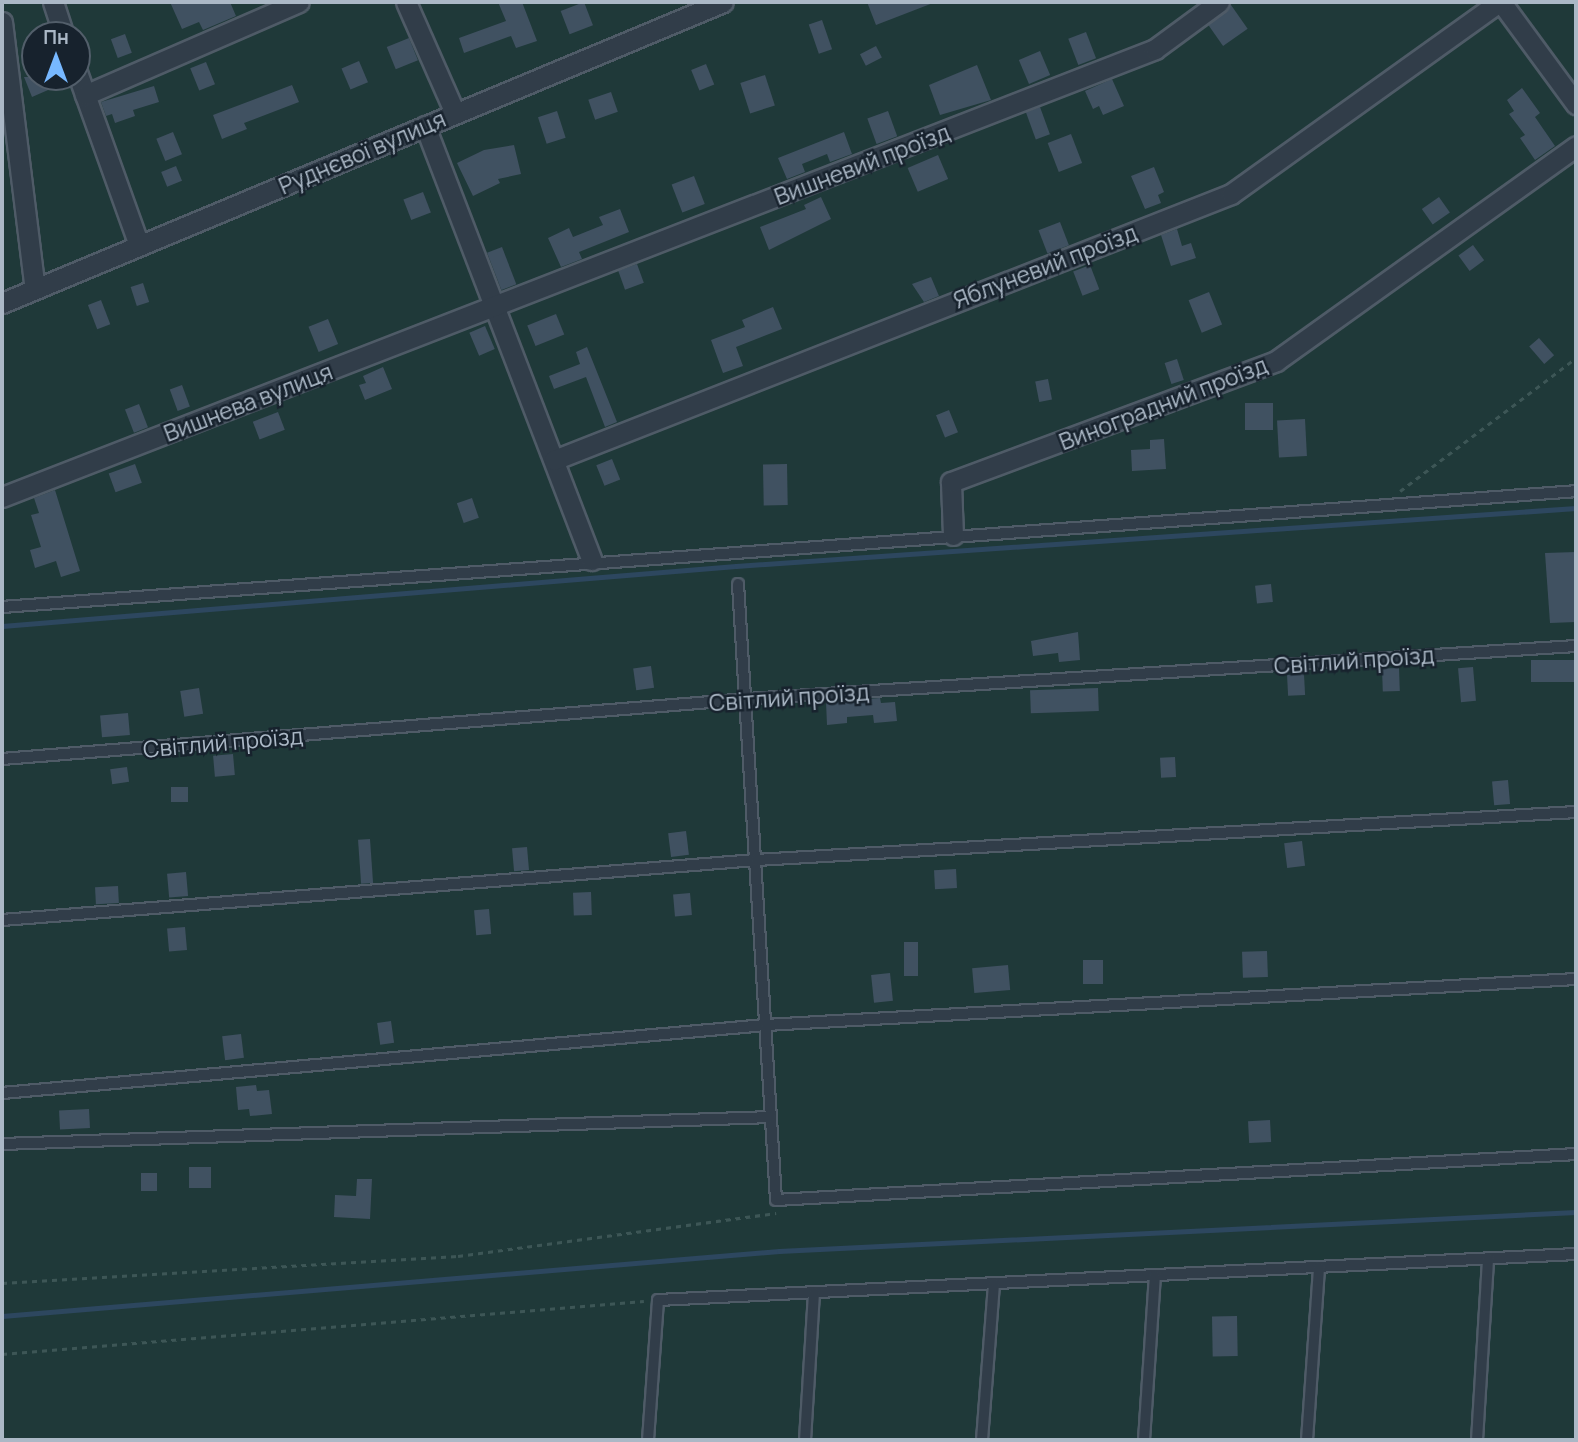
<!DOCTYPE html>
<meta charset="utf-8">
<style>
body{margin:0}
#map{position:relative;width:1578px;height:1442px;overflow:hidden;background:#1e2b38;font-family:Manrope,sans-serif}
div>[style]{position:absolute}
.green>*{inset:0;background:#1f3939}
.stream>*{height:5px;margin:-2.5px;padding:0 2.5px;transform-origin:2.5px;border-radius:2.5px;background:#2d475f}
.building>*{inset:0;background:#405161;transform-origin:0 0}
.path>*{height:2.5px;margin-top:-1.25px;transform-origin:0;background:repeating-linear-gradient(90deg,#3d5656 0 5px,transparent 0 10px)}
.roads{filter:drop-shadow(2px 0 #4f5b67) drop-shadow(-2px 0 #4f5b67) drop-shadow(0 2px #4f5b67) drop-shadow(0 -2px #4f5b67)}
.lane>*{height:10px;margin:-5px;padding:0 5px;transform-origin:5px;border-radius:5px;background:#313d49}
.street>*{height:19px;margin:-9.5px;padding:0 9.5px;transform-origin:9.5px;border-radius:9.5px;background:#313d49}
span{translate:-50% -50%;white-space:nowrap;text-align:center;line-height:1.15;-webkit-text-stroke:5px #17222d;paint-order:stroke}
.street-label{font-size:23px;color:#abb8c6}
.frame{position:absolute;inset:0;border:4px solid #abb8c6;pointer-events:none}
.north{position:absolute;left:21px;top:21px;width:70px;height:70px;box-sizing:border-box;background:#17222d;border:2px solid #525e6a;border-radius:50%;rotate:0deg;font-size:19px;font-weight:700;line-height:28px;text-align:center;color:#abb8c6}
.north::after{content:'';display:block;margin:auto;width:24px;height:32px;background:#77b8ff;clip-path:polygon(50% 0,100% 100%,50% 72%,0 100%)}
</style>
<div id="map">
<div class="green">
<i style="clip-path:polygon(evenodd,2px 2px,1576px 2px,1576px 1440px,2px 1440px,2px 2px,35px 35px,77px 35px,77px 77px,35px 77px,35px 35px)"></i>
</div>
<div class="stream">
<i style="left:2px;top:626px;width:736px;rotate:-4.67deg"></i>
<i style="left:736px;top:566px;width:842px;rotate:-3.95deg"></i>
<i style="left:2px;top:1316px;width:780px;rotate:-4.78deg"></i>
<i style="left:779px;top:1251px;width:798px;rotate:-2.8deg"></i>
</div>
<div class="building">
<i style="clip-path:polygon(170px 2px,230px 2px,236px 16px,203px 30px,199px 22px,182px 29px)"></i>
<i style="clip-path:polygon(498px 2px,522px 2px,537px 41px,516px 48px,511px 36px,464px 53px,459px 38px,506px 21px)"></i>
<i style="left:584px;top:2px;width:25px;height:25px;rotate:69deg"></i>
<i style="clip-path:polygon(867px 2px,932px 2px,933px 3px,876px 25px)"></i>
<i style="left:1231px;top:5px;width:29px;height:30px;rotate:55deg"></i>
<i style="left:822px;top:20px;width:31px;height:14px;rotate:71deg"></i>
<i style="left:1086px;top:32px;width:28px;height:19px;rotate:69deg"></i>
<i style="left:125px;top:34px;width:20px;height:15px;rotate:70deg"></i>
<i style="left:409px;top:38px;width:24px;height:24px;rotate:68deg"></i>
<i style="left:876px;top:46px;width:13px;height:18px;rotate:63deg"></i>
<i style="left:1040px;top:51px;width:26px;height:23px;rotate:67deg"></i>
<i style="left:359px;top:61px;width:23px;height:19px;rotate:67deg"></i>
<i style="left:206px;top:62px;width:24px;height:17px;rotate:68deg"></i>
<i style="left:706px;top:64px;width:22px;height:16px;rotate:68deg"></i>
<i style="clip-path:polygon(977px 65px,991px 100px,940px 115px,929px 85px)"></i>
<i style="left:765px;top:75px;width:32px;height:26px;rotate:72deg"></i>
<i style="clip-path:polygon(24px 77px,51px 77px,55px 87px,32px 97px)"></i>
<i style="clip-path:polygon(1112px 79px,1124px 106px,1103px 115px,1099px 106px,1093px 109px,1085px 91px)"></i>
<i style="clip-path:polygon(292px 85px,299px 102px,244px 123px,247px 129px,222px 139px,213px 115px)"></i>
<i style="clip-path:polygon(154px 86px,159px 102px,133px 110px,135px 116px,115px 123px,112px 114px,106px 116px,101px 102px)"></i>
<i style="clip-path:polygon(1522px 88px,1540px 113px,1535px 117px,1555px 146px,1535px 160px,1520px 138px,1525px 135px,1509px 114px,1514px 111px,1507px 100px)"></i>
<i style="left:611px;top:92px;width:21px;height:24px;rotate:71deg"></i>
<i style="left:1040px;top:107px;width:29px;height:15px;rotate:70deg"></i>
<i style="left:557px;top:111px;width:28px;height:20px;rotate:72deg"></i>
<i style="left:888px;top:111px;width:27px;height:22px;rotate:70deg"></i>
<i style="left:173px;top:132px;width:24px;height:18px;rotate:68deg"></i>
<i style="clip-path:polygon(844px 132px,852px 154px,830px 162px,827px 154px,802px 164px,805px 172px,787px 179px,778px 158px)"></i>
<i style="left:1071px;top:134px;width:31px;height:25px;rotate:69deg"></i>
<i style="clip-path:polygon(514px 145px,521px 174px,498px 179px,500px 183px,473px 196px,457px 163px,484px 150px)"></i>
<i style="left:938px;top:155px;width:26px;height:33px;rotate:67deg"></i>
<i style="left:176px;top:166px;width:16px;height:16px;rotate:68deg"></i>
<i style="clip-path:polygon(1154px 167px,1164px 192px,1158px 195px,1161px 203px,1145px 209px,1131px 176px)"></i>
<i style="left:694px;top:176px;width:30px;height:24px;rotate:69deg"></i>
<i style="left:423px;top:192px;width:22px;height:21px;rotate:69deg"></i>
<i style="clip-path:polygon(821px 197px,831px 219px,769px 250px,760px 227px,806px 209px,804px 205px)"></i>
<i style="left:1439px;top:197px;width:19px;height:21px;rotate:55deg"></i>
<i style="clip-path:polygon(620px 209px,629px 232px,579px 252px,582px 259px,561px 267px,548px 238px,569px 228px,573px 237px,603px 225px,599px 217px)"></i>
<i style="left:1060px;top:222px;width:25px;height:23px;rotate:69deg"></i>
<i style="clip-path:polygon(1177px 229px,1182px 246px,1191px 243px,1196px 258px,1171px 266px,1161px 235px)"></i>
<i style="left:1473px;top:245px;width:19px;height:18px;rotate:54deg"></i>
<i style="left:502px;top:247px;width:40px;height:16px;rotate:69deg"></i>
<i style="left:637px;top:264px;width:20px;height:20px;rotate:70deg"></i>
<i style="left:1090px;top:265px;width:26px;height:18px;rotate:69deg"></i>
<i style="clip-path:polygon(931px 277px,939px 296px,924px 302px,912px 284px)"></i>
<i style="left:143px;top:283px;width:20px;height:13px;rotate:72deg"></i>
<i style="left:1209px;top:292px;width:35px;height:22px;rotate:68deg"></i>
<i style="left:101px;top:300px;width:26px;height:14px;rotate:69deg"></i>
<i style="clip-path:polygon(773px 307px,782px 329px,736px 347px,743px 366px,723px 373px,711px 340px,745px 327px,742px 320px)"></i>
<i style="left:556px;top:314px;width:22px;height:31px;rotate:68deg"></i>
<i style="left:328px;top:319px;width:27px;height:21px;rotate:68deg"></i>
<i style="left:485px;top:326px;width:25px;height:17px;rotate:67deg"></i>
<i style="left:1539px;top:338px;width:23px;height:13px;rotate:49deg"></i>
<i style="clip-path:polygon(587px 347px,617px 422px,605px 427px,586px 377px,554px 389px,549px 376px,580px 364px,576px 352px)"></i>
<i style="left:1177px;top:359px;width:22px;height:13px;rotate:72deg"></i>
<i style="clip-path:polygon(383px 367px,392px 389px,365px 400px,359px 385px,366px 383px,363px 376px)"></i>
<i style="left:1048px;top:379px;width:21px;height:13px;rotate:79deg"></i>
<i style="left:182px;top:385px;width:23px;height:13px;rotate:70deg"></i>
<i style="left:1245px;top:403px;width:28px;height:27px"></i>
<i style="left:139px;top:404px;width:25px;height:15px;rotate:69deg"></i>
<i style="left:949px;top:410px;width:24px;height:14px;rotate:68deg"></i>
<i style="left:278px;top:412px;width:19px;height:27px;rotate:69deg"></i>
<i style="left:1305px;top:419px;width:37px;height:28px;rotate:87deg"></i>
<i style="clip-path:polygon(1164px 439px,1166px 469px,1132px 471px,1131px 450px,1150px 449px,1150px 440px)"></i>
<i style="left:612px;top:459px;width:22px;height:17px;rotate:68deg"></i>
<i style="left:135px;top:464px;width:20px;height:28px;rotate:70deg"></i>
<i style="left:787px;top:464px;width:41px;height:24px;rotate:89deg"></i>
<i style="clip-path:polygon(55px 490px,80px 571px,61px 577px,56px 561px,35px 568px,30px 550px,41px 547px,31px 515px,39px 513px,34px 498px)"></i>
<i style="left:472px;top:498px;width:21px;height:16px;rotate:71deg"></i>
<i style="clip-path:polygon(1576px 552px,1576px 622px,1550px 623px,1545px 553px)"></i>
<i style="left:1271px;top:584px;width:18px;height:16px;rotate:84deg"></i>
<i style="clip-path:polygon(1078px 632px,1080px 660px,1059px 662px,1058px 653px,1033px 656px,1031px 641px)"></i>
<i style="left:1576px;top:660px;width:22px;height:45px;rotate:90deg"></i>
<i style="left:651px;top:666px;width:22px;height:18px;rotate:82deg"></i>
<i style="left:1473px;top:667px;width:34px;height:15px;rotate:85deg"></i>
<i style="left:1399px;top:668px;width:23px;height:17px;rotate:88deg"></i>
<i style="left:1304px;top:674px;width:21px;height:17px;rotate:87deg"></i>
<i style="left:199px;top:688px;width:26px;height:19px;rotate:81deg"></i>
<i style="left:1098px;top:688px;width:23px;height:68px;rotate:88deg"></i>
<i style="clip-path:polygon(880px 698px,881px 703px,895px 702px,897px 721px,874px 723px,873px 715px,847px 717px,847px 723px,827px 725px,826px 702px)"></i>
<i style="left:128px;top:713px;width:22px;height:28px;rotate:85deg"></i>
<i style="left:233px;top:754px;width:21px;height:20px;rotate:85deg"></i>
<i style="left:1175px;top:757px;width:20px;height:15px;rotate:87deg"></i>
<i style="left:127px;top:767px;width:15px;height:17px;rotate:82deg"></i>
<i style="left:1508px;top:780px;width:24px;height:16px;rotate:85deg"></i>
<i style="left:188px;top:787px;width:15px;height:17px;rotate:90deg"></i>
<i style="left:686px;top:831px;width:24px;height:18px;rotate:83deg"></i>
<i style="left:370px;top:839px;width:44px;height:12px;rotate:86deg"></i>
<i style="left:1302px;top:841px;width:25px;height:18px;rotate:83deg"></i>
<i style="left:527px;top:847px;width:23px;height:15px;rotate:85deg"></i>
<i style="left:956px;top:869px;width:19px;height:22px;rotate:87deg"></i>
<i style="left:186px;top:872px;width:24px;height:19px;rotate:85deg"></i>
<i style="left:118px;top:886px;width:17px;height:23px;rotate:87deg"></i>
<i style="left:591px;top:892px;width:23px;height:18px;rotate:88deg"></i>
<i style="left:690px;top:893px;width:22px;height:17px;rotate:85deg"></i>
<i style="left:489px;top:909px;width:25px;height:15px;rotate:85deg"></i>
<i style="left:185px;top:927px;width:23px;height:18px;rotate:85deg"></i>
<i style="left:904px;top:942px;width:14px;height:34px"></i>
<i style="left:1267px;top:951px;width:26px;height:25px;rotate:88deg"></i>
<i style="left:1083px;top:960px;width:20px;height:24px"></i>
<i style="left:1008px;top:965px;width:25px;height:36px;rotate:85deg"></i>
<i style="left:890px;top:973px;width:28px;height:19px;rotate:84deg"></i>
<i style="left:391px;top:1021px;width:22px;height:14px;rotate:82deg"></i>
<i style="left:241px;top:1034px;width:24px;height:19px;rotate:83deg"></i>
<i style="clip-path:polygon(256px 1085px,257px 1091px,269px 1090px,272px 1114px,250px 1116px,249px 1109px,238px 1110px,236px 1087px)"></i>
<i style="left:89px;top:1109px;width:19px;height:30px;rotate:87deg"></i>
<i style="left:1270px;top:1120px;width:22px;height:22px;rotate:87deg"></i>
<i style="left:189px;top:1167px;width:22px;height:21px"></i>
<i style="left:157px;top:1173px;width:18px;height:16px;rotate:90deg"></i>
<i style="clip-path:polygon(357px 1179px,372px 1179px,370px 1219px,334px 1217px,335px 1195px,356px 1196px)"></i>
<i style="left:1237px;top:1316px;width:40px;height:25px;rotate:89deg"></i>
</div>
<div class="path">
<i style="left:1400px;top:491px;width:221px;rotate:-37.1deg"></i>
<i style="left:2px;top:1283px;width:457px;rotate:-3.4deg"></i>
<i style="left:458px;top:1256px;width:321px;rotate:-7.7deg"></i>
<i style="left:2px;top:1354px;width:644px;rotate:-4.72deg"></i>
</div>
<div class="roads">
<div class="lane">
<i style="left:738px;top:584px;width:617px;rotate:86.47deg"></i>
<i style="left:776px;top:1200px;width:801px;rotate:-3.29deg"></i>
<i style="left:2px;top:607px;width:1578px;rotate:-4.21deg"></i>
<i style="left:2px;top:759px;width:747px;rotate:-4.6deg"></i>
<i style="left:747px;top:699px;width:831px;rotate:-3.66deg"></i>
<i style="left:2px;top:920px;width:756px;rotate:-4.55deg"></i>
<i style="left:756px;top:860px;width:821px;rotate:-3.35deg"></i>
<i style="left:2px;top:1093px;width:767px;rotate:-5.09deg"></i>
<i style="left:766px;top:1025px;width:811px;rotate:-3.25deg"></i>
<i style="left:2px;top:1144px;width:769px;rotate:-2.01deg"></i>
<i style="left:648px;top:1440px;width:140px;rotate:-85.9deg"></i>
<i style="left:658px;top:1300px;width:919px;rotate:-2.87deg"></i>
<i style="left:805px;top:1440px;width:148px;rotate:-86.5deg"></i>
<i style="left:982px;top:1440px;width:157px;rotate:-85.6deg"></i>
<i style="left:1144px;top:1440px;width:165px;rotate:-86.2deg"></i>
<i style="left:1307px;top:1440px;width:173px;rotate:-86deg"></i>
<i style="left:1477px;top:1440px;width:182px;rotate:-86.5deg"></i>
</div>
<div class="street">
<i style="left:53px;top:2px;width:35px;rotate:72deg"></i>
<i style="left:406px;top:2px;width:121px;rotate:66.2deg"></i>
<i style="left:1501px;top:2px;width:127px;rotate:53.7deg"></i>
<i style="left:2px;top:22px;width:269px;rotate:83deg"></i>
<i style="left:77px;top:72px;width:184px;rotate:70.3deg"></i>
<i style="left:85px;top:95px;width:233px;rotate:-23.5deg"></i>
<i style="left:425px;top:126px;width:465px;rotate:69deg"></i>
<i style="left:2px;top:303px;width:781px;rotate:-22.66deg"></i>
<i style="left:554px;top:460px;width:727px;rotate:-21.45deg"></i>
<i style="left:1231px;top:194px;width:330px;rotate:-35.6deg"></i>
<i style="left:2px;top:497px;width:1237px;rotate:-21.23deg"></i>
<i style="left:1155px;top:49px;width:79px;rotate:-36.3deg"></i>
<i style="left:953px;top:535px;width:53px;rotate:-92.2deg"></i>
<i style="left:951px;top:482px;width:347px;rotate:-20.4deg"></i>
<i style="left:1276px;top:361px;width:369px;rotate:-35.6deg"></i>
</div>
</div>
<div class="street-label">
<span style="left:362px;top:152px;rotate:-23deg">Руднєвої вулиця</span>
<span style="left:862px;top:164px;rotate:-21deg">Вишневий проїзд</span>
<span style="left:1045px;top:266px;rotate:-21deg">Яблуневий проїзд</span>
<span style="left:248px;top:402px;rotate:-21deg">Вишнева вулиця</span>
<span style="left:1163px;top:403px;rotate:-21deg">Виноградний проїзд</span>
<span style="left:1354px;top:660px;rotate:-4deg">Світлий проїзд</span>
<span style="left:789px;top:697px;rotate:-4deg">Світлий проїзд</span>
<span style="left:223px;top:742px;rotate:-5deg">Світлий проїзд</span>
</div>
<div class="frame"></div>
<div class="north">Пн</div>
</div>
